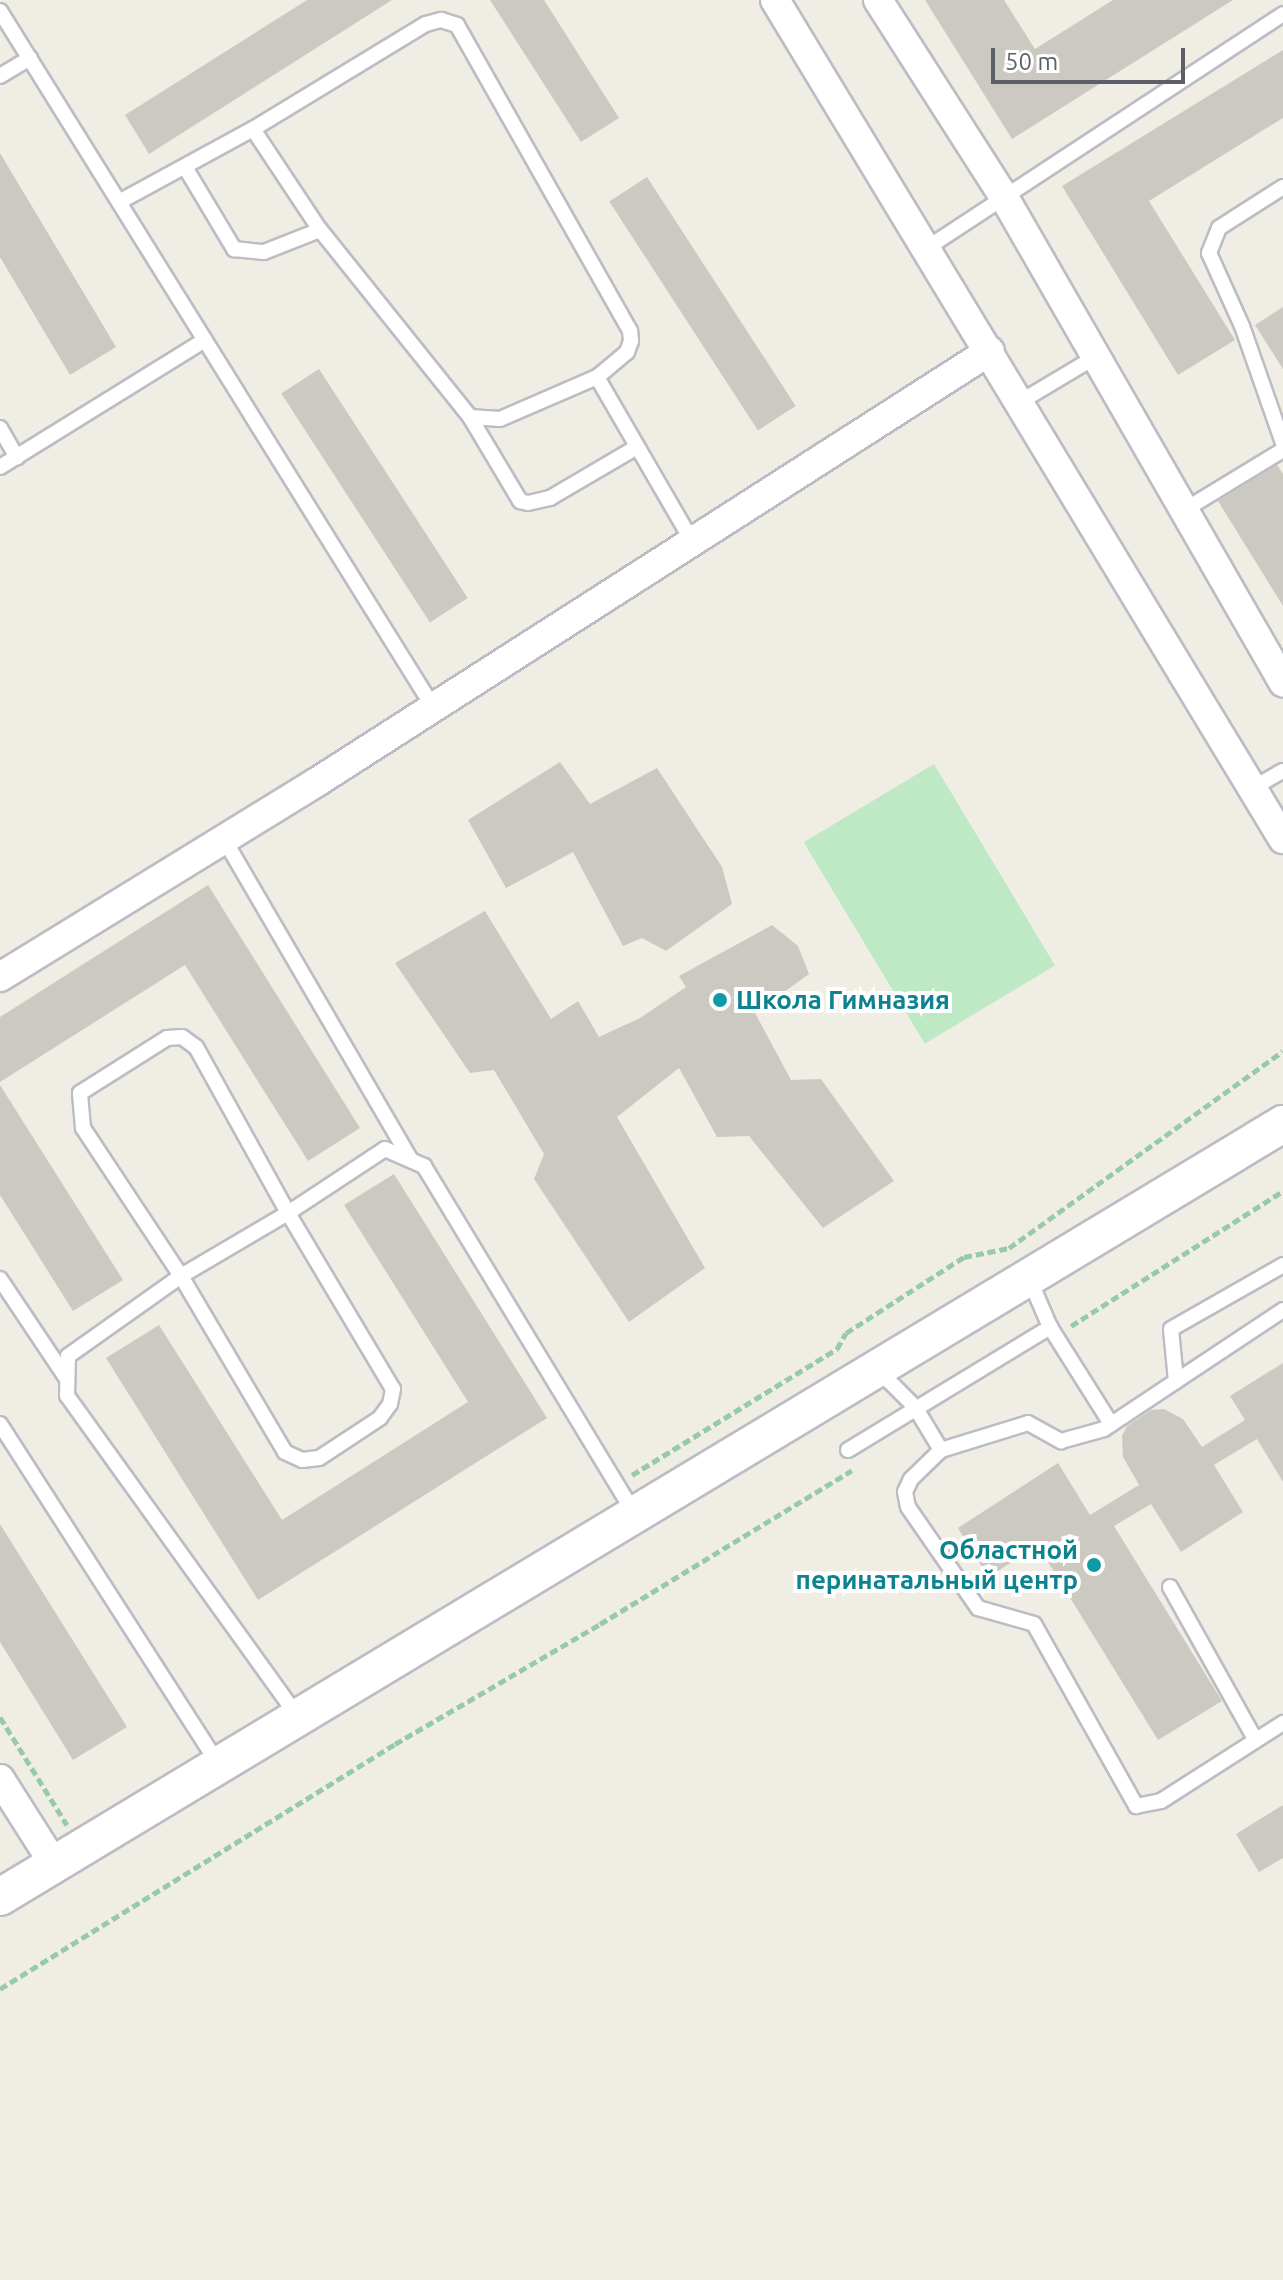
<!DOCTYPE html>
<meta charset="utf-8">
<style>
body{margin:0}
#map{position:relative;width:1283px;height:2280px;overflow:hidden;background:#f0eee4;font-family:Ubuntu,sans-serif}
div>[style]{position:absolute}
.green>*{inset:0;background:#bfe9c4;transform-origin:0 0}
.building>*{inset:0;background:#cbc9c1;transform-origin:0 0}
.path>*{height:5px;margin-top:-2.5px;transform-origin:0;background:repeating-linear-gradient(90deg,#97caac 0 8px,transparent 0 12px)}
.roads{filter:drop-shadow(2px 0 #bcbdc4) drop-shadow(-2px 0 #bcbdc4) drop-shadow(0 2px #bcbdc4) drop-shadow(0 -2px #bcbdc4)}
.service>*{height:14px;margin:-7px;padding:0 7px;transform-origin:7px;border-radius:7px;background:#fff}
.minor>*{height:28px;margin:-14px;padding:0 14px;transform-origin:14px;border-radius:14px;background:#fff}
.tertiary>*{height:36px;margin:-18px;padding:0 18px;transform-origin:18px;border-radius:18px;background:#fff}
.dots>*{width:22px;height:22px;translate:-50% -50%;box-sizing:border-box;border:4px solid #fff;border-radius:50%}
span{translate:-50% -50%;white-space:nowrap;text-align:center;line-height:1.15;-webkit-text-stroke:8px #fff;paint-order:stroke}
.culture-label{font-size:26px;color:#0d838f;font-weight:700}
.left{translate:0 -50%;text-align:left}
.right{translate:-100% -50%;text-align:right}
.scale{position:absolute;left:991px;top:48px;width:194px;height:36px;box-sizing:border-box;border:4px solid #5c5f66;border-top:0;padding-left:10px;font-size:24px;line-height:28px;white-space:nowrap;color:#5c5f66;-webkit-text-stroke:6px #fff;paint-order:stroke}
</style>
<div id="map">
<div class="green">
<i style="left:934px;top:764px;width:235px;height:152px;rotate:59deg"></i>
</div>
<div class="building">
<i style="clip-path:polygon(307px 0,392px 0,149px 154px,125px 115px)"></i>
<i style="clip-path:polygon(490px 0,544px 0,619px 118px,581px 142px)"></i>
<i style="clip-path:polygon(925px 0,1004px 0,1035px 49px,1113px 0,1233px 0,1012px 139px)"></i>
<i style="clip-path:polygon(1283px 50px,1283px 118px,1149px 201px,1235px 340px,1178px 375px,1062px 186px)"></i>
<i style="clip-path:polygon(0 153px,116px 347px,70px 375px,0 257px)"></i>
<i style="left:647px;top:177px;width:273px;height:45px;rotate:57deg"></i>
<i style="clip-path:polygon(1283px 307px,1283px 369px,1255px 325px)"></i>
<i style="left:319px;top:369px;width:273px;height:45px;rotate:57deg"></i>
<i style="clip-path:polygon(1277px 465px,1283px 474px,1283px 606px,1218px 501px)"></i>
<i style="clip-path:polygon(560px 762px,590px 804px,657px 768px,722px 867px,732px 904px,666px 951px,642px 938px,623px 946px,573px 852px,506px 888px,468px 820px)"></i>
<i style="clip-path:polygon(208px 885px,360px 1128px,308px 1161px,185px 965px,0 1082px,0 1017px)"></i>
<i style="clip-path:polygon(485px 911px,551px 1019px,578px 1001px,599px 1037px,640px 1018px,686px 987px,679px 976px,772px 925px,798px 946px,809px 974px,755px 1013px,791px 1080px,821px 1079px,894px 1181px,823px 1228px,749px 1136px,717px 1137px,679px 1068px,617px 1117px,705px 1268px,629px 1322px,534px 1179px,544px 1154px,494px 1070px,470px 1073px,395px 963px)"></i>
<i style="clip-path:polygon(0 1085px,123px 1280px,73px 1311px,0 1195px)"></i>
<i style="clip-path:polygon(394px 1174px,547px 1418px,258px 1600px,106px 1358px,159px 1325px,282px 1520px,468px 1402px,344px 1205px)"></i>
<i style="clip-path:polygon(1283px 1363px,1283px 1482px,1257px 1439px,1214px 1465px,1243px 1512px,1181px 1552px,1151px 1504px,1114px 1526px,1222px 1701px,1158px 1740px,1038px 1546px,988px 1577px,958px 1528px,1058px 1463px,1090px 1515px,1139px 1485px,1123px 1457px,1122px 1436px,1127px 1426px,1151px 1410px,1164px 1409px,1183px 1419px,1202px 1447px,1245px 1420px,1230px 1396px)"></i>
<i style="clip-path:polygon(0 1524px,127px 1727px,73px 1760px,0 1642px)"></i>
<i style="clip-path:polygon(1283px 1805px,1283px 1858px,1259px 1872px,1236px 1834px)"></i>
</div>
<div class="path">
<i style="left:1071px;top:1326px;width:251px;rotate:-32.5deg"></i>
<i style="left:632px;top:1475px;width:241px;rotate:-31.6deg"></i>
<i style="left:837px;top:1349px;width:18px;rotate:-61deg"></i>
<i style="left:846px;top:1333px;width:140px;rotate:-32.8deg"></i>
<i style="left:964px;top:1257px;width:46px;rotate:-11.3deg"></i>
<i style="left:1009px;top:1248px;width:337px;rotate:-35.7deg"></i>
<i style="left:0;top:1717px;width:127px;rotate:58.2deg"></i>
<i style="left:0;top:1989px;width:465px;rotate:-31.8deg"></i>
<i style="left:395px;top:1744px;width:238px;rotate:-30.3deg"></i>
<i style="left:600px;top:1624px;width:295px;rotate:-31.4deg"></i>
</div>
<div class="roads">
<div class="service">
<i style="left:0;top:11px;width:820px;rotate:58.11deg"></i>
<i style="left:441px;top:20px;width:17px;rotate:17deg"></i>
<i style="left:457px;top:25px;width:352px;rotate:60.5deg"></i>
<i style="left:630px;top:331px;width:10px;rotate:84deg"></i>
<i style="left:631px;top:341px;width:12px;rotate:110deg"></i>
<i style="left:627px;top:352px;width:39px;rotate:140deg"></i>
<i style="left:597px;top:377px;width:106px;rotate:156.6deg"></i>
<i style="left:500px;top:419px;width:30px;rotate:-176deg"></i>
<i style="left:470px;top:417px;width:240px;rotate:-128.7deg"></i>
<i style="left:320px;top:230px;width:121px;rotate:-123.6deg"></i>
<i style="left:253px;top:129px;width:202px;rotate:-31.3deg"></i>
<i style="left:426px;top:24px;width:16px;rotate:-15deg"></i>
<i style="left:0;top:76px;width:35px;rotate:-31deg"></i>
<i style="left:185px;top:167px;width:96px;rotate:59.1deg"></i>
<i style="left:234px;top:249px;width:30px;rotate:6deg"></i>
<i style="left:264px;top:252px;width:60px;rotate:-21.4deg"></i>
<i style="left:1283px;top:187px;width:76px;rotate:147.4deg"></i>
<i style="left:1219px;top:228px;width:27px;rotate:112deg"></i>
<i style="left:1209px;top:253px;width:80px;rotate:65.7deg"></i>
<i style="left:1242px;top:326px;width:124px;rotate:70.7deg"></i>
<i style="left:119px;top:202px;width:153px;rotate:-28.6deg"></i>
<i style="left:927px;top:248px;width:426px;rotate:-33.3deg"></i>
<i style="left:597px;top:377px;width:190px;rotate:59.9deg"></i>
<i style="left:1020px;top:402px;width:90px;rotate:-30.9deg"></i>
<i style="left:470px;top:417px;width:98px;rotate:59.2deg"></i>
<i style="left:520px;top:501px;width:8px;rotate:14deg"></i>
<i style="left:528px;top:503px;width:23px;rotate:-13deg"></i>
<i style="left:550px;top:498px;width:101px;rotate:-30.4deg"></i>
<i style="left:0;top:428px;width:34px;rotate:60deg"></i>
<i style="left:0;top:467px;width:241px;rotate:-31.8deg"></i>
<i style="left:1186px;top:509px;width:114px;rotate:-31.3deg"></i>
<i style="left:1253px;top:788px;width:34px;rotate:-30deg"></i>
<i style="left:224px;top:839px;width:370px;rotate:59.8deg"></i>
<i style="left:182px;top:1037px;width:17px;rotate:36deg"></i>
<i style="left:196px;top:1047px;width:190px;rotate:61deg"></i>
<i style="left:288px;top:1213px;width:205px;rotate:59.2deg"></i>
<i style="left:393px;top:1389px;width:15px;rotate:101deg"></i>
<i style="left:390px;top:1404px;width:17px;rotate:126deg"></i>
<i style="left:380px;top:1418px;width:73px;rotate:146.7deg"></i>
<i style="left:319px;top:1458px;width:17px;rotate:173deg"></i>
<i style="left:302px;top:1460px;width:19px;rotate:-155deg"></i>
<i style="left:285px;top:1452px;width:204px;rotate:-120.6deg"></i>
<i style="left:181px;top:1276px;width:178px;rotate:-123.5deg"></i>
<i style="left:83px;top:1128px;width:35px;rotate:-95deg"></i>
<i style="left:80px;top:1093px;width:103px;rotate:-32.3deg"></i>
<i style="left:167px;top:1038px;width:15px;rotate:-4deg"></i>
<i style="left:1029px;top:1278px;width:53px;rotate:66.8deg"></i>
<i style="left:1050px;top:1327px;width:115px;rotate:57.8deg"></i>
<i style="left:0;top:1279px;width:120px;rotate:56.2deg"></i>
<i style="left:876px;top:1376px;width:13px;rotate:18deg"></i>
<i style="left:888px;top:1380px;width:38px;rotate:45deg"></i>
<i style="left:915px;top:1407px;width:50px;rotate:58.8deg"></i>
<i style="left:941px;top:1450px;width:91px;rotate:-17.2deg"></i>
<i style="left:1028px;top:1423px;width:38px;rotate:29deg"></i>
<i style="left:1061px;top:1441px;width:45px;rotate:-15.6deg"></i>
<i style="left:1104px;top:1429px;width:215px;rotate:-33.6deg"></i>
<i style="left:1176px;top:1381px;width:52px;rotate:-95.5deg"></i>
<i style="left:1171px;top:1329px;width:129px;rotate:-29.7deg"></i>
<i style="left:0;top:1424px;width:403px;rotate:57.3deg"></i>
<i style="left:848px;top:1450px;width:237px;rotate:-31.3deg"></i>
<i style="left:941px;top:1450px;width:42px;rotate:136deg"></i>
<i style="left:911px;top:1479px;width:14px;rotate:115deg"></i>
<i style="left:905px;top:1492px;width:15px;rotate:79deg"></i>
<i style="left:908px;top:1507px;width:123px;rotate:55.3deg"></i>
<i style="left:978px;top:1608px;width:58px;rotate:15.9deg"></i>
<i style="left:1034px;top:1624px;width:209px;rotate:60.7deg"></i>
<i style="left:1136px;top:1806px;width:25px;rotate:-11deg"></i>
<i style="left:1161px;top:1801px;width:145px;rotate:-32.6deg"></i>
<i style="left:1170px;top:1587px;width:174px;rotate:60.8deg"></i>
<i style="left:298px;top:1717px;width:395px;rotate:-125.7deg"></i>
<i style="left:67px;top:1396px;width:40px;rotate:-88.6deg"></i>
<i style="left:68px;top:1356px;width:138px;rotate:-35.3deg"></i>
<i style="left:181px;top:1276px;width:124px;rotate:-30.5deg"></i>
<i style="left:288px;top:1213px;width:116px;rotate:-33.4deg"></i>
<i style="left:385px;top:1149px;width:43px;rotate:23.6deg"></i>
<i style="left:424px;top:1166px;width:406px;rotate:58.8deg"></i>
</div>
<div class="minor">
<i style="left:775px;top:0;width:981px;rotate:58.81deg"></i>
<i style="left:878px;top:0;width:234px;rotate:57.4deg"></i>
<i style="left:1004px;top:197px;width:560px;rotate:60.09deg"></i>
<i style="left:0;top:977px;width:372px;rotate:-31.6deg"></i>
<i style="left:317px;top:782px;width:799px;rotate:-32.64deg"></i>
<i style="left:0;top:1779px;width:101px;rotate:57.6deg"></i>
</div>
<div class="tertiary">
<i style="left:0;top:1897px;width:1498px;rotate:-31.07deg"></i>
</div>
</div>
<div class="dots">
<i style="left:720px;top:1000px;background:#0f9aa8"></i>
<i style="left:1094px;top:1565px;background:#0f9aa8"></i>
</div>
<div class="culture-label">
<span class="left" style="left:736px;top:1000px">Школа Гимназия</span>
<span class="right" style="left:1078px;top:1565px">Областной<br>перинатальный центр</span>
</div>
<div class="scale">50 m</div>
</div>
